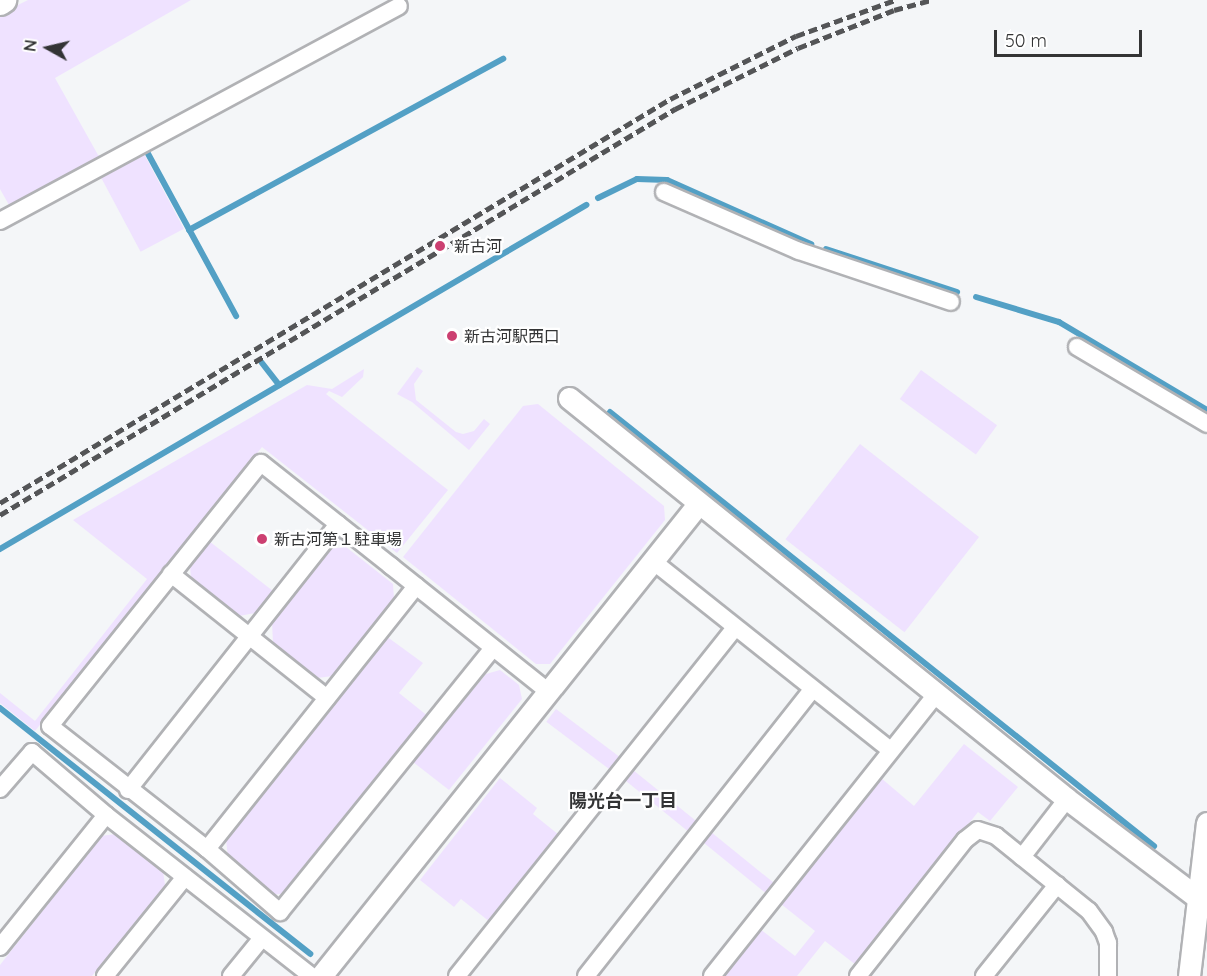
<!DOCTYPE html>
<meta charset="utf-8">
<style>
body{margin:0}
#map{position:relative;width:1207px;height:976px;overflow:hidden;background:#f4f6f8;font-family:Quicksand,"Noto Sans JP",sans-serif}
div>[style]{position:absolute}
.green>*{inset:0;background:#efe2ff;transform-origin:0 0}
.stream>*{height:6px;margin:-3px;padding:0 3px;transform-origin:3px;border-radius:3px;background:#53a0c5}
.roads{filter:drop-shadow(2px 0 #b1b2b5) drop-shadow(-2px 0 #b1b2b5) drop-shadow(0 2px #b1b2b5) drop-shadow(0 -2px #b1b2b5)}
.minor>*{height:16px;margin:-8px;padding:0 8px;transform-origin:8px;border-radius:8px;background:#fff}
.tertiary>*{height:21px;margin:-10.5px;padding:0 10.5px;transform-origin:10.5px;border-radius:10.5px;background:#fff}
.primary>*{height:26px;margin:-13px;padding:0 13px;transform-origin:13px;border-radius:13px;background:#fff}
.rail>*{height:4.5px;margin-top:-2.25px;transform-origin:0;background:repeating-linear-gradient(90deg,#545557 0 9px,transparent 0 13.5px)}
.dots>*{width:16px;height:16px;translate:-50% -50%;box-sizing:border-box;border:3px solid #fff;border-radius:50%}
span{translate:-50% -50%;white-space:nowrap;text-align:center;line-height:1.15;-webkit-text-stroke:4.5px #fff;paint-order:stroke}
.poi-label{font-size:16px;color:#333435}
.left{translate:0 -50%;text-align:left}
.neighbourhood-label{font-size:18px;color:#333435;font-weight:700}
.north{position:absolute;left:18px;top:18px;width:60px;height:60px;-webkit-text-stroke:4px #fff;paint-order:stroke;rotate:278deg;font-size:16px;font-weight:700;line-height:24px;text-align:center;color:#333435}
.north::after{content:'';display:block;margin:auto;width:21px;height:27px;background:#333435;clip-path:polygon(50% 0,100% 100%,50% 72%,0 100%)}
.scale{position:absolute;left:994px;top:30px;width:148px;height:27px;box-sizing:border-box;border:3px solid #333435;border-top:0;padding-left:8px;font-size:18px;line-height:21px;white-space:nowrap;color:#333435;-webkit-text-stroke:4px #fff;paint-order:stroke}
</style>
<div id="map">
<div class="green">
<i style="clip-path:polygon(28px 0,191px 0,55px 78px,98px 155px,103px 155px,101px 159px,15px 205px,9px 205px,0 189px,0 14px)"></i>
<i style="left:143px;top:152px;width:87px;height:49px;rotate:62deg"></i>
<i style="clip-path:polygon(417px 367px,423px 371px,414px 384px,416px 400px,456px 432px,463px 434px,474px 431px,484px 419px,490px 424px,469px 450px,412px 402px,397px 394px)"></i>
<i style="clip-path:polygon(364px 369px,363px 377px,342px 397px,329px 391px,326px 394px,448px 490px,397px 553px,262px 447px,35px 731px,0 703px,0 693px,35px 721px,147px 579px,73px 520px,307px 385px,332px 389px)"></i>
<i style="left:921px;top:370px;width:94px;height:36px;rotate:36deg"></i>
<i style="clip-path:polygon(538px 404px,664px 506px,665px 520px,550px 664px,536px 664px,403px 557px,523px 406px)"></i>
<i style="left:860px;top:444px;width:151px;height:121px;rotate:38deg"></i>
<i style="clip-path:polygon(209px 541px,273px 591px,255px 613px,239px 616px,191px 579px,190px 565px)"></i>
<i style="clip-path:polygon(346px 547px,393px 584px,394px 599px,333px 676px,317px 678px,273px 643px,272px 622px,330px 549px)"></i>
<i style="clip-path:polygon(386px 636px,423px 663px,399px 693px,429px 717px,288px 893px,272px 895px,228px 859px,226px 838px)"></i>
<i style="clip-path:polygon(500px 670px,519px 685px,522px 699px,449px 790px,413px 762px,486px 674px)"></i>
<i style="left:556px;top:709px;width:81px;height:16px;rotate:37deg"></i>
<i style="clip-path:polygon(964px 744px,1018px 787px,990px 821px,978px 812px,856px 965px,825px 941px,797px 976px,723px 976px,760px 929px,795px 956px,815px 931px,781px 904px,785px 897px,881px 778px,914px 806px)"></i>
<i style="left:633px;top:770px;width:82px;height:13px;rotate:39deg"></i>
<i style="clip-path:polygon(500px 778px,537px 808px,533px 814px,559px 835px,490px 922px,461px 899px,454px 907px,420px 880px)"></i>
<i style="left:711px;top:832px;width:82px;height:13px;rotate:39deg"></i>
<i style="clip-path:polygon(116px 834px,163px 871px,165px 885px,92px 976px,0 976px,0 965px,101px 836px)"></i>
</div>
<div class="stream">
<i style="left:146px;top:150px;width:189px;rotate:61.5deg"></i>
<i style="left:598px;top:198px;width:43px;rotate:-26deg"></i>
<i style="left:637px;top:179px;width:30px;rotate:2deg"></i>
<i style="left:667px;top:180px;width:158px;rotate:24deg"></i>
<i style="left:189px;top:230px;width:358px;rotate:-28.6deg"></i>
<i style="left:826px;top:249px;width:138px;rotate:18.2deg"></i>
<i style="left:976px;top:297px;width:87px;rotate:16.8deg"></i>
<i style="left:1059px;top:322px;width:172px;rotate:30.7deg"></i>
<i style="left:262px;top:363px;width:28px;rotate:52deg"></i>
<i style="left:610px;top:412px;width:696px;rotate:38.58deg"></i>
<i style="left:0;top:549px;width:680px;rotate:-30.41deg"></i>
<i style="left:0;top:708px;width:396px;rotate:38.4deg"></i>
</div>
<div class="roads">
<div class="minor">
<i style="left:664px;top:192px;width:147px;rotate:23.6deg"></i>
<i style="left:799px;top:251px;width:160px;rotate:18.5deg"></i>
<i style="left:0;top:221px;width:453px;rotate:-28.3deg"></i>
<i style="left:1077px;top:347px;width:151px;rotate:30.6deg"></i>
<i style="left:654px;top:562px;width:302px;rotate:38.5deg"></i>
<i style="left:171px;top:574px;width:199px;rotate:38.5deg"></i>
<i style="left:493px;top:648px;width:339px;rotate:128.9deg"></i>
<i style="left:280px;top:912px;width:96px;rotate:-139.2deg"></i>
<i style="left:207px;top:849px;width:199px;rotate:-141.9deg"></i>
<i style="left:50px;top:726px;width:337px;rotate:-51.3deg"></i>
<i style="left:261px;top:463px;width:166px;rotate:38.4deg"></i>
<i style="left:391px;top:566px;width:202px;rotate:38.6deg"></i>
<i style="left:0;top:789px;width:49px;rotate:-49.1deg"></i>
<i style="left:32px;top:752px;width:97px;rotate:40.4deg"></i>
<i style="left:106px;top:815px;width:261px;rotate:38.1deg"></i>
<i style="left:128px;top:790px;width:339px;rotate:-51.7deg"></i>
<i style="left:207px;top:849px;width:336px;rotate:-51.5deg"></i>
<i style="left:1022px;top:857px;width:73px;rotate:-52.2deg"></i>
<i style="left:0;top:947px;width:169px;rotate:-51.2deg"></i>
<i style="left:105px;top:976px;width:127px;rotate:-51.1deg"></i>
<i style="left:231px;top:976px;width:49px;rotate:-50.8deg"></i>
<i style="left:457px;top:976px;width:445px;rotate:-51.4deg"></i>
<i style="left:586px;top:976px;width:365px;rotate:-51.7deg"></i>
<i style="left:712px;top:976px;width:362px;rotate:-51.5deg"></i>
<i style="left:858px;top:976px;width:173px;rotate:-51.8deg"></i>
<i style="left:965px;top:840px;width:16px;rotate:-38deg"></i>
<i style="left:978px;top:830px;width:19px;rotate:18deg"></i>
<i style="left:996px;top:836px;width:119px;rotate:38.9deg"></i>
<i style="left:1089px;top:911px;width:26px;rotate:54deg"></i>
<i style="left:1104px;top:932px;width:12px;rotate:70deg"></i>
<i style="left:1108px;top:943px;width:33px;rotate:90deg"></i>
<i style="left:984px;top:976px;width:117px;rotate:-51.3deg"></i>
</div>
<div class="tertiary">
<i style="left:569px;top:398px;width:639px;rotate:38.84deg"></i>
<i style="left:1067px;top:799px;width:176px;rotate:37.1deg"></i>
<i style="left:321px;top:976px;width:605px;rotate:-51.37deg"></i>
<i style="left:1189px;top:976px;width:154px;rotate:-83.3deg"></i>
</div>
<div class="primary">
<i style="left:0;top:2px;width:4px;rotate:-34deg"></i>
</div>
</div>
<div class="rail">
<i style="left:0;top:503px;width:782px;rotate:-31.09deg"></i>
<i style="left:670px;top:99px;width:141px;rotate:-26.6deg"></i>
<i style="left:796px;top:36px;width:105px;rotate:-20deg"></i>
<i style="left:0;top:515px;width:788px;rotate:-31.03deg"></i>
<i style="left:675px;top:109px;width:137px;rotate:-26.4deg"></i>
<i style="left:798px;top:48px;width:103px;rotate:-21.6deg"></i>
<i style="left:894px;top:10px;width:38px;rotate:-15deg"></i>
</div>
<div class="dots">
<i style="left:440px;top:246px;background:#cc4071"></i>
<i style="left:452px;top:336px;background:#cc4071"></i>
<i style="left:262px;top:539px;background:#cc4071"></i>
</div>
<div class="poi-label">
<span class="left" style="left:454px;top:246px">新古河</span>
<span class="left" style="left:464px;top:336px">新古河駅西口</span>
<span class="left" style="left:274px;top:539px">新古河第１駐車場</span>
</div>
<div class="neighbourhood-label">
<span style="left:623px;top:801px">陽光台一丁目</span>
</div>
<div class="north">N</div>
<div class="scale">50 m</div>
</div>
